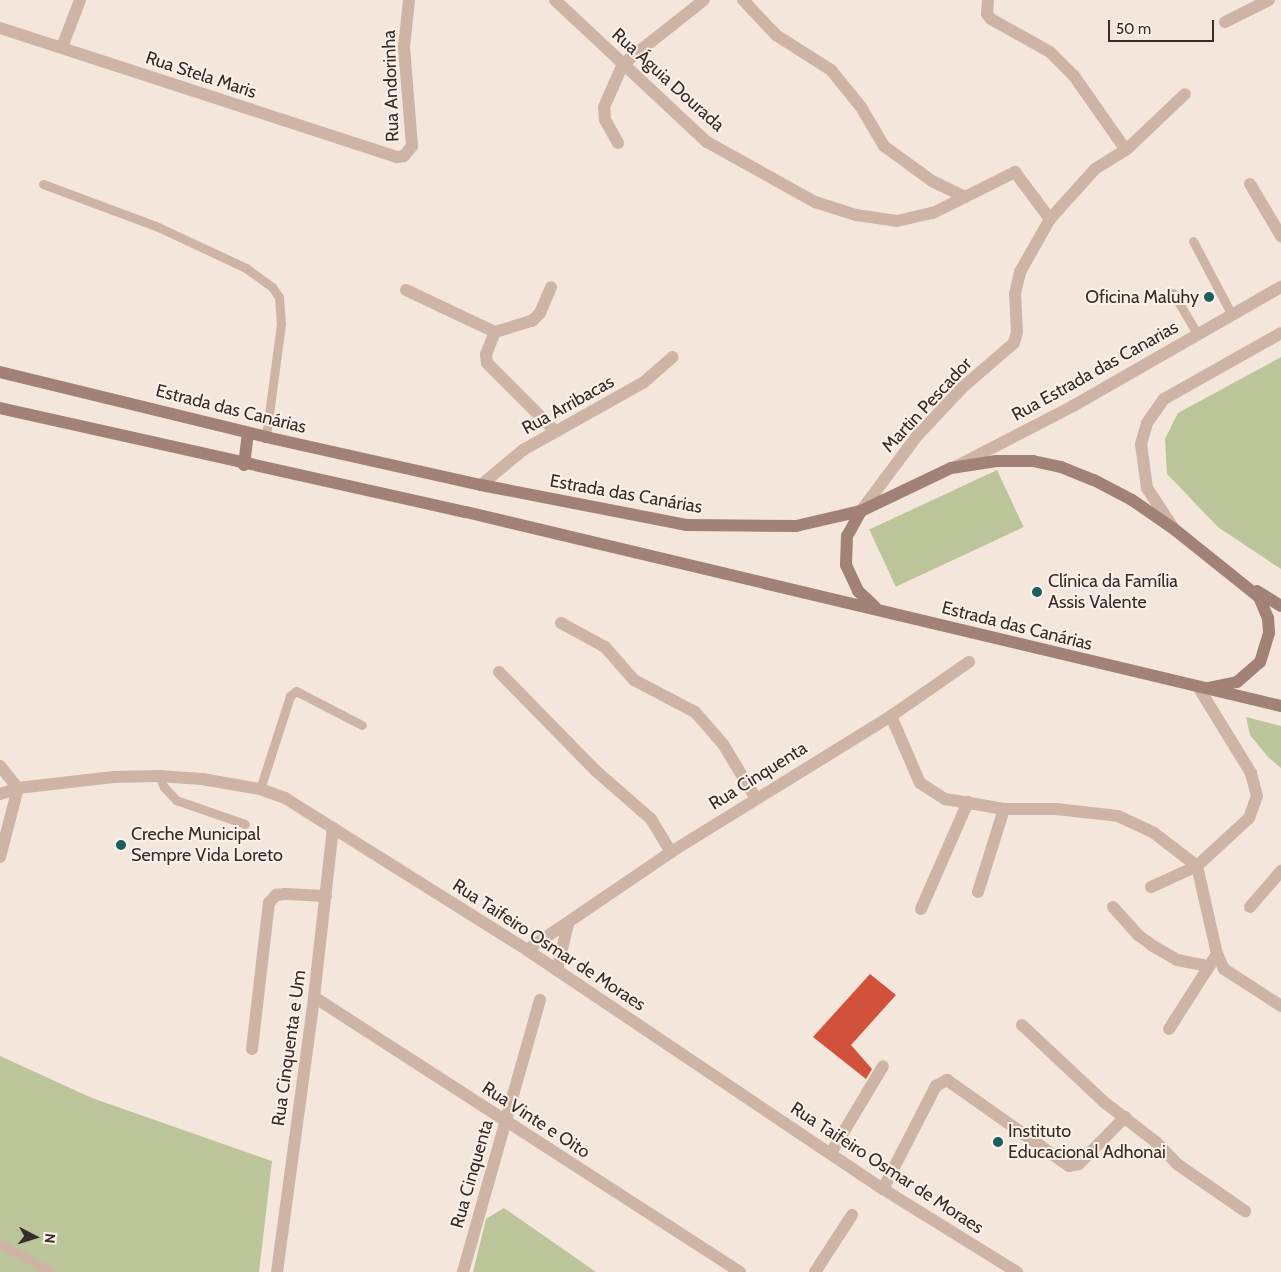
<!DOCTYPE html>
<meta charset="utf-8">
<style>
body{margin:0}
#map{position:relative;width:1281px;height:1272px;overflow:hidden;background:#f4e6db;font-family:Cabin,sans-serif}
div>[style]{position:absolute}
.green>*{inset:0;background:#bbc599;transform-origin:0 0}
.building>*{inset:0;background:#d2513b}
.service>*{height:9px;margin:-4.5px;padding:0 4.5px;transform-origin:4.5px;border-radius:4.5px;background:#ceb4a5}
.minor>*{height:12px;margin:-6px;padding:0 6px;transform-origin:6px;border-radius:6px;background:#ceb4a5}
.secondary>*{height:12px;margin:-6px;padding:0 6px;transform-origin:6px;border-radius:6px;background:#a28276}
.dots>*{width:14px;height:14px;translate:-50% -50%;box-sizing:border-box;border:2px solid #fbf1e8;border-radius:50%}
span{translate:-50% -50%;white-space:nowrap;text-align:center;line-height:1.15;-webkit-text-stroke:4px #fbf1e8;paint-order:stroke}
.street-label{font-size:18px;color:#392b27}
.poi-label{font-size:18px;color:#392b27}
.right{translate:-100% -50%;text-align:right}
.left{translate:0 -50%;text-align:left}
.north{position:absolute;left:10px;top:1212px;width:50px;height:50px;-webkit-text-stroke:4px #fbf1e8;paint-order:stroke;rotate:95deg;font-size:14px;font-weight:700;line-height:20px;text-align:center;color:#392b27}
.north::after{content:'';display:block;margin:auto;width:18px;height:22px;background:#392b27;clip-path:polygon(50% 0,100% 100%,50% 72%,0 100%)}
.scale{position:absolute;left:1108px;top:20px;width:106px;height:22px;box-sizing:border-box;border:2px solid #392b27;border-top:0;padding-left:6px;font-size:15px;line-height:18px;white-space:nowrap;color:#392b27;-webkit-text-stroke:4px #fbf1e8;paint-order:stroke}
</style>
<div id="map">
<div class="green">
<i style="clip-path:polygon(1281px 357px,1281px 569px,1218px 527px,1167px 474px,1165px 439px,1178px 413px)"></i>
<i style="left:997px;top:470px;width:63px;height:141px;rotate:65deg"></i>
<i style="clip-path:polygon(1246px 717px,1281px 726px,1281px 768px,1268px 757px,1250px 735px)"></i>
<i style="clip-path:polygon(0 1056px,92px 1098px,272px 1161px,259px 1272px,0 1272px)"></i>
<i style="clip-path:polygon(504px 1208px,596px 1272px,473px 1272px,486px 1219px)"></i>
</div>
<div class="building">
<i style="clip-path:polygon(870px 974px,896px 995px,851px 1045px,872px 1069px,866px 1079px,813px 1037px)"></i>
</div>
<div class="service">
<i style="left:43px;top:184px;width:121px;rotate:20.4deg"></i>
<i style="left:156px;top:226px;width:99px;rotate:25deg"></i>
<i style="left:246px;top:268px;width:32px;rotate:36deg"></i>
<i style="left:272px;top:287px;width:12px;rotate:55deg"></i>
<i style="left:279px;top:297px;width:27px;rotate:86deg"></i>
<i style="left:281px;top:324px;width:114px;rotate:97.6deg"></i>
<i style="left:1193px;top:241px;width:84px;rotate:62.2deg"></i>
<i style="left:1173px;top:293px;width:49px;rotate:59.2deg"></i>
<i style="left:159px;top:776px;width:12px;rotate:66deg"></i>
<i style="left:164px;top:787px;width:18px;rotate:47deg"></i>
<i style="left:176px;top:800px;width:73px;rotate:19.2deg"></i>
<i style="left:260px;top:789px;width:98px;rotate:-72.1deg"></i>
<i style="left:290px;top:696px;width:8px;rotate:-40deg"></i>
<i style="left:296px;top:691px;width:74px;rotate:27.3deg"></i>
<i style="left:0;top:1244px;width:58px;rotate:28.8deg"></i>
</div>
<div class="minor">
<i style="left:555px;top:0;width:208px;rotate:43.1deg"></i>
<i style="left:707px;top:142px;width:124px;rotate:29.1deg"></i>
<i style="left:815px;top:202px;width:43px;rotate:17.6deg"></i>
<i style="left:856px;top:215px;width:41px;rotate:8.3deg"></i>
<i style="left:897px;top:221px;width:37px;rotate:-13deg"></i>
<i style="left:933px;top:213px;width:92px;rotate:-26.6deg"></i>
<i style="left:1015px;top:172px;width:59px;rotate:53.3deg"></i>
<i style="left:743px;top:0;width:48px;rotate:46.7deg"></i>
<i style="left:776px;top:35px;width:65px;rotate:32.5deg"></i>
<i style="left:831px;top:70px;width:48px;rotate:51deg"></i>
<i style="left:861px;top:107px;width:45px;rotate:59.5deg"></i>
<i style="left:884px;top:146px;width:59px;rotate:36.1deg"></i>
<i style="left:932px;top:181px;width:37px;rotate:26deg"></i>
<i style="left:988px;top:0;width:14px;rotate:94deg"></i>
<i style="left:987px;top:14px;width:6px;rotate:51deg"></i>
<i style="left:991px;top:19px;width:68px;rotate:29.2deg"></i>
<i style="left:1050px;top:52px;width:34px;rotate:45deg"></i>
<i style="left:1074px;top:76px;width:90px;rotate:54.9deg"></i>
<i style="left:1225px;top:22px;width:49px;rotate:-26.6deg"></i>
<i style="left:0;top:28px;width:418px;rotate:18deg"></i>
<i style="left:398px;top:157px;width:6px;rotate:-9deg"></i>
<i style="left:404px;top:156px;width:13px;rotate:-51deg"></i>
<i style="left:412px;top:146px;width:99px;rotate:-94.6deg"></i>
<i style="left:404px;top:47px;width:47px;rotate:-83.9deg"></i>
<i style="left:62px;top:47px;width:50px;rotate:-69deg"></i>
<i style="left:618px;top:143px;width:26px;rotate:-119deg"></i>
<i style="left:605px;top:120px;width:13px;rotate:-94deg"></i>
<i style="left:604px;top:107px;width:47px;rotate:-66.2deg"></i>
<i style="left:623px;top:64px;width:103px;rotate:-38.3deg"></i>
<i style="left:1250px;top:184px;width:61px;rotate:59.2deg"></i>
<i style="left:406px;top:290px;width:98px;rotate:25.3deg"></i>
<i style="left:495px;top:332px;width:24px;rotate:112deg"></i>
<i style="left:486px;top:354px;width:9px;rotate:84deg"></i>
<i style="left:487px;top:363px;width:96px;rotate:45deg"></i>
<i style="left:495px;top:332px;width:39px;rotate:-17deg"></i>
<i style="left:532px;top:321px;width:11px;rotate:-45deg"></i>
<i style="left:540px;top:313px;width:28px;rotate:-67deg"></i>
<i style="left:955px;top:467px;width:133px;rotate:-27.3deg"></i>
<i style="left:1073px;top:406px;width:240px;rotate:-29.8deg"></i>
<i style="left:481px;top:485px;width:55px;rotate:-39.8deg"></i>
<i style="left:523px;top:450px;width:139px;rotate:-29.3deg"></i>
<i style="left:644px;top:382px;width:38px;rotate:-41deg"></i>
<i style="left:861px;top:511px;width:94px;rotate:-53.3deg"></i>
<i style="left:917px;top:436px;width:67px;rotate:-46.8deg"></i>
<i style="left:963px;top:387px;width:67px;rotate:-40.8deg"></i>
<i style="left:1014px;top:343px;width:11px;rotate:-75deg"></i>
<i style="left:1017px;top:332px;width:38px;rotate:-93deg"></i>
<i style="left:1015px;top:294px;width:23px;rotate:-77deg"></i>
<i style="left:1020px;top:272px;width:61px;rotate:-60.5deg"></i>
<i style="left:1050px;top:219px;width:67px;rotate:-48deg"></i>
<i style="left:1095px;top:169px;width:36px;rotate:-32deg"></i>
<i style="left:1126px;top:150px;width:81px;rotate:-43.5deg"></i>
<i style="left:1174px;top:529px;width:49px;rotate:-123.4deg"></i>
<i style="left:1147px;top:488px;width:44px;rotate:-97.8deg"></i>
<i style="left:1141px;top:444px;width:22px;rotate:-74deg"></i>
<i style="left:1147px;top:423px;width:29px;rotate:-55deg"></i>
<i style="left:1164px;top:399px;width:134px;rotate:-29.4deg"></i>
<i style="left:561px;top:623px;width:50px;rotate:28.6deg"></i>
<i style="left:605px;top:647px;width:44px;rotate:48.7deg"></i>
<i style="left:634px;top:680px;width:69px;rotate:27.7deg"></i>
<i style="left:695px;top:712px;width:43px;rotate:48.8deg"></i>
<i style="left:723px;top:744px;width:62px;rotate:58.9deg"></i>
<i style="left:499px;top:672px;width:139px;rotate:45.6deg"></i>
<i style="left:596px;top:771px;width:73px;rotate:41.1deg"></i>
<i style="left:651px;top:819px;width:39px;rotate:59deg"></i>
<i style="left:891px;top:716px;width:73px;rotate:66.6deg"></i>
<i style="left:920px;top:783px;width:30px;rotate:33deg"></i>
<i style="left:945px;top:799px;width:60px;rotate:9.6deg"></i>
<i style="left:1004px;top:809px;width:52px"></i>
<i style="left:1056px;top:809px;width:62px;rotate:6.4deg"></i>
<i style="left:1118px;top:816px;width:40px;rotate:25deg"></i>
<i style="left:1154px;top:833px;width:54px;rotate:37.5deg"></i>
<i style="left:1197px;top:866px;width:71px;rotate:-42.7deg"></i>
<i style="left:1249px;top:818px;width:23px;rotate:-70deg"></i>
<i style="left:1257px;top:796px;width:24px;rotate:-105deg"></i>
<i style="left:1251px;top:773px;width:101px;rotate:-121.6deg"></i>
<i style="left:0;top:766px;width:28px;rotate:51deg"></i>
<i style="left:0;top:794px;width:19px;rotate:-18deg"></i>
<i style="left:18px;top:788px;width:96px;rotate:-6.6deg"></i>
<i style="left:113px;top:777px;width:46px;rotate:-1.2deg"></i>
<i style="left:159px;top:776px;width:43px;rotate:4deg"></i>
<i style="left:202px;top:779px;width:59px;rotate:9.8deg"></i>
<i style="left:260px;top:789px;width:27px;rotate:20deg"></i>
<i style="left:285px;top:798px;width:286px;rotate:32.1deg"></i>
<i style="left:527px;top:950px;width:429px;rotate:33.9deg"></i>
<i style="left:883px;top:1189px;width:158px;rotate:31.8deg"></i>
<i style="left:0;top:857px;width:71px;rotate:-75.4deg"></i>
<i style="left:1151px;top:887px;width:51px;rotate:-24.5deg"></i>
<i style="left:1197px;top:866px;width:90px;rotate:77.2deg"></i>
<i style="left:1217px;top:954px;width:89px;rotate:122.6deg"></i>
<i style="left:978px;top:892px;width:87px;rotate:-72.6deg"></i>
<i style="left:1113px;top:907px;width:38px;rotate:48deg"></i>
<i style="left:1138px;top:935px;width:19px;rotate:36deg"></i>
<i style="left:1153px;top:946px;width:28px;rotate:30deg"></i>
<i style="left:1177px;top:960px;width:32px;rotate:11deg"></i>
<i style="left:1250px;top:907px;width:48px;rotate:-49.3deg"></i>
<i style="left:921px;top:909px;width:117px;rotate:-66.3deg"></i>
<i style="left:527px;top:950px;width:174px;rotate:-34.2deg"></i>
<i style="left:671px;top:852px;width:259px;rotate:-31.7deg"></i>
<i style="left:891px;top:716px;width:95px;rotate:-34.7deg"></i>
<i style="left:1217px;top:954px;width:17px;rotate:65deg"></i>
<i style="left:1224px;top:969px;width:68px;rotate:33deg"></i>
<i style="left:557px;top:970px;width:47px;rotate:-76.6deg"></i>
<i style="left:314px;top:997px;width:507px;rotate:32.84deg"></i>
<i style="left:1022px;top:1025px;width:112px;rotate:43.2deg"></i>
<i style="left:1104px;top:1102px;width:66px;rotate:37.6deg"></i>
<i style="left:1156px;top:1142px;width:30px;rotate:46deg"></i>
<i style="left:1177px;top:1164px;width:83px;rotate:34.7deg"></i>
<i style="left:252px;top:1049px;width:147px;rotate:-83.4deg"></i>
<i style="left:269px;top:903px;width:11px;rotate:-49deg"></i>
<i style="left:276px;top:895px;width:9px;rotate:-6deg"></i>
<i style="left:285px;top:894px;width:41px;rotate:2.8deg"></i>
<i style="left:831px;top:1153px;width:101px;rotate:-59.1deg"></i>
<i style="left:883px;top:1189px;width:116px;rotate:-62.8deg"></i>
<i style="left:936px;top:1086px;width:13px;rotate:-29deg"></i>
<i style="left:947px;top:1080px;width:149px;rotate:35.2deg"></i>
<i style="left:1069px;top:1166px;width:10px;rotate:-11deg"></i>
<i style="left:1079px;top:1164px;width:66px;rotate:-45.6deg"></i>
<i style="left:277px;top:1272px;width:277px;rotate:-82.3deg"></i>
<i style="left:314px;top:997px;width:170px;rotate:-83.6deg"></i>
<i style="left:463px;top:1272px;width:283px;rotate:-74.2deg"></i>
<i style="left:815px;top:1272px;width:68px;rotate:-57deg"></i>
</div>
<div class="secondary">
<i style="left:0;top:372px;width:274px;rotate:13.7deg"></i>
<i style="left:266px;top:437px;width:220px;rotate:12.6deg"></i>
<i style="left:481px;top:485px;width:210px;rotate:11deg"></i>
<i style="left:687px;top:525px;width:109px;rotate:0.5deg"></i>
<i style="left:796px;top:526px;width:67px;rotate:-13deg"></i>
<i style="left:861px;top:511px;width:100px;rotate:-25.5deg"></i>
<i style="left:951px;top:468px;width:46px;rotate:-8.8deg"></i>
<i style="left:996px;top:461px;width:37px"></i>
<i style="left:1033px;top:461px;width:29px;rotate:12deg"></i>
<i style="left:1061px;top:467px;width:35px;rotate:22deg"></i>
<i style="left:1094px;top:480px;width:43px;rotate:27.8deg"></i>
<i style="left:1132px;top:500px;width:51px;rotate:34.6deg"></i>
<i style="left:1174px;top:529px;width:109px;rotate:38.7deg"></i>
<i style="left:1259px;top:597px;width:23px;rotate:67deg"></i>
<i style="left:1268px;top:618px;width:15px;rotate:86deg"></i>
<i style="left:1269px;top:633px;width:30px;rotate:107deg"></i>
<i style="left:1260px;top:662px;width:30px;rotate:139deg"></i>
<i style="left:1237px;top:682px;width:30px;rotate:168deg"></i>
<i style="left:0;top:408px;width:477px;rotate:12.6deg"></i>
<i style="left:466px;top:512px;width:838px;rotate:13.39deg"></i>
<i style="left:244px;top:465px;width:32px;rotate:-83deg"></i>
<i style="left:861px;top:511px;width:29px;rotate:119deg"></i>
<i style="left:847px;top:536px;width:29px;rotate:92deg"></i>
<i style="left:846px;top:565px;width:29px;rotate:65deg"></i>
<i style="left:858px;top:591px;width:23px;rotate:43deg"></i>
<i style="left:1257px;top:591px;width:28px;rotate:32deg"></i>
</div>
<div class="dots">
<i style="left:1209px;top:297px;background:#185f5d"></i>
<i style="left:1037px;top:592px;background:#185f5d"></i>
<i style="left:121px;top:845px;background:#185f5d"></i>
<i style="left:998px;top:1142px;background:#185f5d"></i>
</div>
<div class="street-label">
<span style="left:201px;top:75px;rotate:18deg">Rua Stela Maris</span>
<span style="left:668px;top:80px;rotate:42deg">Rua Águia Dourada</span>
<span style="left:391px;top:86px;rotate:-92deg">Rua Andorinha</span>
<span style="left:1095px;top:371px;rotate:-29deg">Rua Estrada das Canarias</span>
<span style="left:568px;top:405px;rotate:-29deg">Rua Arribacas</span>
<span style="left:927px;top:405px;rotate:-47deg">Martin Pescador</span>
<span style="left:231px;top:409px;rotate:14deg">Estrada das Canárias</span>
<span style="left:626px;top:494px;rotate:10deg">Estrada das Canárias</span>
<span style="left:1017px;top:626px;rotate:14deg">Estrada das Canárias</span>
<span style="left:758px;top:776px;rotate:-32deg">Rua Cinquenta</span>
<span style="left:549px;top:945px;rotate:33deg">Rua Taifeiro Osmar de Moraes</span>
<span style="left:289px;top:1048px;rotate:-82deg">Rua Cinquenta e Um</span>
<span style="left:536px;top:1120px;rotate:33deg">Rua Vinte e Oito</span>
<span style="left:887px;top:1168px;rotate:33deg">Rua Taifeiro Osmar de Moraes</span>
<span style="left:472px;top:1174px;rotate:-74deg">Rua Cinquenta</span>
</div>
<div class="poi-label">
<span class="right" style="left:1199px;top:297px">Oficina Maluhy</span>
<span class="left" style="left:1048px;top:592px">Clínica da Família<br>Assis Valente</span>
<span class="left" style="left:131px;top:845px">Creche Municipal<br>Sempre Vida Loreto</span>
<span class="left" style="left:1008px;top:1142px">Instituto<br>Educacional Adhonai</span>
</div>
<div class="north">N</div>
<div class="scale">50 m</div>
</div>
